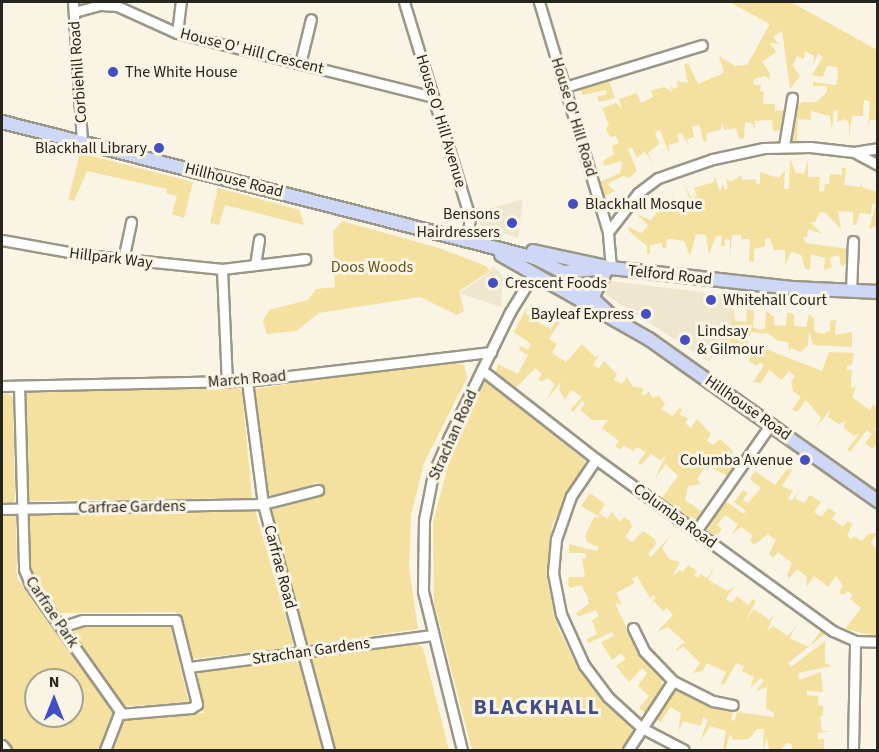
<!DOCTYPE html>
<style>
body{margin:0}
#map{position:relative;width:879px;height:752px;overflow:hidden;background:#f9f4e3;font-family:"Source Sans 3",sans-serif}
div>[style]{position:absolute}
.built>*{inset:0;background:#eee7ce}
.green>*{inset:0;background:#f4e19f}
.roads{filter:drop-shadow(2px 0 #9b9787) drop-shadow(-2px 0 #9b9787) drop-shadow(0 2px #9b9787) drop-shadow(0 -2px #9b9787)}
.minor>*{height:9px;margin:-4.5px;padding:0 4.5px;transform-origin:4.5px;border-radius:4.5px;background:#fff}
.major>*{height:12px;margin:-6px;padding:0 6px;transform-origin:6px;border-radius:6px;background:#cfd7f6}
.dots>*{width:16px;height:16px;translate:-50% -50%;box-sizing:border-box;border:3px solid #f9f4e3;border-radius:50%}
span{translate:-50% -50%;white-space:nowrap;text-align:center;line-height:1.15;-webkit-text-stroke:6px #f9f4e3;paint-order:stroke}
.street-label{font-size:16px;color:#26251e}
.poi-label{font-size:16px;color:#26251e}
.left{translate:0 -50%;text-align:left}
.right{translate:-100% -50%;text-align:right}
.park-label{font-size:16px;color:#65561b}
.district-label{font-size:22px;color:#424d8a;font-weight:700;letter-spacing:1.5px}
.frame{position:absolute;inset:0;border:3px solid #26251e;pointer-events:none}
.north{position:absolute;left:24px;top:668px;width:60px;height:60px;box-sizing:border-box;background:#f9f4e3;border:2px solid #a5a194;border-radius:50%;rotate:0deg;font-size:16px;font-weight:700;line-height:24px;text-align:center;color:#26251e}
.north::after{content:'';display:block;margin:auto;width:21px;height:27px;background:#444ec3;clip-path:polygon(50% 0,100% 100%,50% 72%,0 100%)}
</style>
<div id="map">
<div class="built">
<i style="clip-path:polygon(523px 199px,518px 238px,480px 225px,476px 213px)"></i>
<i style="clip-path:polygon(493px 266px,503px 276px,501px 307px,459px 293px,489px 273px)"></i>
<i style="clip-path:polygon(609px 281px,734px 296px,730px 334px,709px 362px,605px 294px)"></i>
</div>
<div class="green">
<i style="clip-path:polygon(729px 2px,791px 2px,877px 50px,877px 120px,870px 120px,868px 127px,870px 101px,864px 100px,863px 116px,852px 116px,849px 136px,849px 123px,845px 119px,837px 122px,838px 110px,834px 110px,832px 130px,830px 116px,811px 111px,811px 120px,798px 119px,797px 141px,792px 140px,795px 109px,802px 102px,816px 102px,827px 92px,827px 86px,813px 86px,813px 82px,836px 85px,838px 75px,837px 67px,827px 66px,823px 77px,812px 75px,823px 57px,818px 54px,813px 64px,814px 56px,805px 51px,804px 59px,797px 56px,795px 60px,793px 66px,800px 76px,790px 89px,782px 31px,773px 37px,779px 44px,770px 43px,776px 52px,762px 62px,770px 73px,769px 79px,765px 76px,753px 79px,754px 85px,761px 85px,760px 91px,764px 92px,763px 104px,775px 104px,775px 111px,786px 110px,781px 130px,773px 131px,772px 120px,755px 121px,755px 131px,753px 124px,745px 122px,744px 138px,739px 139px,736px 128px,724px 130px,722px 121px,721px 130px,706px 133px,707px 141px,704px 142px,699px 125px,692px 127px,694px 137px,687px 139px,689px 146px,681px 133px,677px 134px,679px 142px,669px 145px,669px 153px,660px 130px,655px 132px,659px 144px,648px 153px,653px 165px,645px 151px,637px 158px,632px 148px,628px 149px,637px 171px,629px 178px,623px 176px,607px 184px,615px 191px,604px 196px,600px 182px,620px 173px,622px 165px,621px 161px,604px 166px,603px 161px,614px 154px,612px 146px,619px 143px,616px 136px,610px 137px,606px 129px,609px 125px,602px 108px,616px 103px,622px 109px,619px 99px,637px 93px,641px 103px,653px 97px,651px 91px,664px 87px,672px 92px,670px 84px,673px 89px,678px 87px,676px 81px,688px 83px,684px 64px,688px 63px,698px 84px,724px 73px,719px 56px,735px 66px,747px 65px,770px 24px)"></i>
<i style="clip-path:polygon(608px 78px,615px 98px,599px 102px,597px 97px,607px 94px,606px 90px,583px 95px,580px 87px)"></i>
<i style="clip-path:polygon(80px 153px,193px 182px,184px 218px,172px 214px,177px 196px,166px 193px,167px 189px,87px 171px,74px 201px,68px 200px)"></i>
<i style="clip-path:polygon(790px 159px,796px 173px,804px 174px,808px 160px,808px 177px,820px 177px,819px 191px,824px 191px,825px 184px,829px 184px,830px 174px,842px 175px,842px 168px,846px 168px,844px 185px,860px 187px,862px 181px,862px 187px,877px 192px,877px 226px,869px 229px,876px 204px,872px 204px,871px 214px,860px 213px,856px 225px,853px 225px,853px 212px,838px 211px,841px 229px,826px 213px,820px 212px,815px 222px,810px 222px,822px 234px,808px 229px,807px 237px,803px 237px,806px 243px,848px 249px,849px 263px,841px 266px,839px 255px,829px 258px,832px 267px,824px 270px,825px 258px,811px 254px,810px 269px,805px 269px,801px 255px,791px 252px,785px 265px,785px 250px,774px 250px,770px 238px,765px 238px,765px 246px,754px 249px,754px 262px,749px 261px,750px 239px,741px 239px,741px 235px,732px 235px,730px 259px,730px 240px,725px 239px,725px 246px,721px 246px,722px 236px,716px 236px,709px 254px,706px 235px,696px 234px,690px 256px,684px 241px,672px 239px,667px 239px,666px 248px,662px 248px,662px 243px,650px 245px,650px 254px,647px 254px,647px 246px,628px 230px,629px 227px,641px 233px,645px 230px,648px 225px,636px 214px,651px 220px,658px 211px,650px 204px,655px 198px,661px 211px,673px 202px,671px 192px,674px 201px,690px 200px,684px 184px,692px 199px,697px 196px,694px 188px,714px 182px,714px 174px,720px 192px,723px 183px,724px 189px,728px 189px,726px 179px,731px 182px,741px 175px,742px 180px,756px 179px,756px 184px,760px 184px,760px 172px,779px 178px,785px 170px,784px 189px,789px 189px)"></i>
<i style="clip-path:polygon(218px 188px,300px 210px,304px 225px,225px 205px,219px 225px,210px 223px)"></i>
<i style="clip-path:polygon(342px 221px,439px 248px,486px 266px,490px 271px,459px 291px,464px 311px,457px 315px,420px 297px,319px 313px,296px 331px,267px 334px,263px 321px,269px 310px,308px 300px,316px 289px,335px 287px,333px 232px)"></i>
<i style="clip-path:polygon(527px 307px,526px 314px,532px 317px,535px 312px,534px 320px,551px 329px,558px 318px,561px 320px,549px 339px,557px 344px,552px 353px,566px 362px,582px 344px,595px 357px,599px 355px,593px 365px,599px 368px,604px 361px,617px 374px,614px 380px,622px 384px,627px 377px,633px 387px,643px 388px,642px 396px,649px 392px,653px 398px,659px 396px,665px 404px,661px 409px,673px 416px,679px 408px,682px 410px,679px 415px,688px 418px,685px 423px,691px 428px,697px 419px,711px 434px,707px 441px,713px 445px,720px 439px,733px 451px,729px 457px,736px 461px,743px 454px,728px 476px,706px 465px,697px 479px,701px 484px,688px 486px,685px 500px,703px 512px,698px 519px,691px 519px,662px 498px,678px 476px,666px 464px,655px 478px,667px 453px,661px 461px,651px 454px,641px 465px,638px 463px,646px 452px,637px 447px,633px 451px,624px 445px,620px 450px,615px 446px,619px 441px,602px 428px,608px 420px,592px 420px,580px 410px,585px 404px,582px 401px,573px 412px,570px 410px,582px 397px,572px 390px,565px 399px,559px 390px,561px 382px,546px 400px,555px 384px,547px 378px,542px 382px,538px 379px,542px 374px,535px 368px,516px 388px,496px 372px,498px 364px,518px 374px,528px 355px,519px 350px,521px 346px,528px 350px,531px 344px,514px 332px)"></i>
<i style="clip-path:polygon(733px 308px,735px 321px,746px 322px,747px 309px,754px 311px,753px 327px,761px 330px,765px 328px,766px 311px,774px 317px,774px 325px,786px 326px,787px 313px,790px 313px,794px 314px,794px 326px,806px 327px,809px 314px,814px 319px,814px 331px,822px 334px,830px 331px,830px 321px,836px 320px,835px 335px,852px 332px,852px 347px,813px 345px,809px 331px,808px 345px,801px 352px,791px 348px,789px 352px,788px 342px,778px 341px,769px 334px,751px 332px,750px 336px,740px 332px,738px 337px,749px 342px,742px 353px,739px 345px,734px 351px,726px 345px,718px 356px,715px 354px,730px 334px)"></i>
<i style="clip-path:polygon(753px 344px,822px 371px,829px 352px,854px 353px,852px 365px,847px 366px,847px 370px,852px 370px,851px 388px,856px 387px,852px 397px,868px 409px,871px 410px,872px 405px,877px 407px,877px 427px,873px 430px,877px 430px,877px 445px,872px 449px,865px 443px,872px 434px,867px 430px,850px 452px,847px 450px,860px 433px,854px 436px,844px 428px,845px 421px,839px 424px,828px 417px,830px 410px,816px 428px,821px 418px,806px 400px,797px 412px,792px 410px,801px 397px,793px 391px,791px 382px,795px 376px,789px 371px,782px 380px,769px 370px,761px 383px,753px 382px,764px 365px,760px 362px,757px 366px,749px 361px)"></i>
<i style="clip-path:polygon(450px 362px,464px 365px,467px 378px,424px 463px,411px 515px,409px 568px,418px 629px,306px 645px,270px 508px,309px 495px,319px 496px,323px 488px,315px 482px,308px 488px,267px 496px,253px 389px)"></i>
<i style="clip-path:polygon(485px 381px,586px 461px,552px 525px,547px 576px,558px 628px,580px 672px,633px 731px,623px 750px,472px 750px,434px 603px,433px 523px,451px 454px)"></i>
<i style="clip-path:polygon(237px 387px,242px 391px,252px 498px,26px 501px,25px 393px)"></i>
<i style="clip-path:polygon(8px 393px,13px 398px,15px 499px,13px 503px,2px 504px,2px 394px)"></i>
<i style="clip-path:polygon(788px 468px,792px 471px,782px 486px,793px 491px,788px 498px,791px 501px,801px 488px,795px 498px,804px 503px,810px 495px,821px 502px,814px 512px,821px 517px,829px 508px,836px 513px,832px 519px,843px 527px,848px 521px,852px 524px,847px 536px,852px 539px,854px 536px,862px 541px,868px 534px,877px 533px,871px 542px,878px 552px,878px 631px,874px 636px,845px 629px,861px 608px,850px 599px,853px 595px,848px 591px,843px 595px,839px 592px,843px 586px,836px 576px,828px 587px,814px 576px,806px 587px,807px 577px,797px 569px,790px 578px,787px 576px,792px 563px,778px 552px,773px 558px,769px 554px,776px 540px,768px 534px,754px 545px,750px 540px,753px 535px,741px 527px,731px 535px,738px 524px,725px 515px,717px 525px,722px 529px,716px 537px,707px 530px,725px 501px,744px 514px,746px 511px,734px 502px,743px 490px,748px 493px,743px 500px,748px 503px,761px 488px,750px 479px,755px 471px,775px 485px)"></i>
<i style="clip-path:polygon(590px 493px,605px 504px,599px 513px,607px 519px,612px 512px,620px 522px,624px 517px,630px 521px,632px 527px,625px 537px,632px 542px,643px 531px,655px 539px,656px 544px,648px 554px,651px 557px,671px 535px,662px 548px,669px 559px,680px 562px,672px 577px,680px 570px,683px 572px,688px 565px,697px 571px,694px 576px,698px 578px,701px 574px,707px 578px,715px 567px,708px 580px,728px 591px,735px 586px,726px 599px,732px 603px,737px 596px,748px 605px,753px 599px,756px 601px,746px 620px,754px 609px,769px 620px,774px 615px,767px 631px,773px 626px,788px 636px,797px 625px,789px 638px,809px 647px,821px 630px,825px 634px,788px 663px,791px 667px,825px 641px,825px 663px,832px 666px,798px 673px,799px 680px,821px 672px,823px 692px,807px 691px,807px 695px,818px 696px,818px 705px,823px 706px,823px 716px,820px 716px,822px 731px,831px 731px,818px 733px,818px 739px,824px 739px,824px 750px,792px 750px,792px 744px,787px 743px,780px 750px,769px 749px,767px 738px,763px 750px,764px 729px,757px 729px,749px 739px,733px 740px,730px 734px,726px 749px,723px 748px,726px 731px,710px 726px,700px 742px,708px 719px,703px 717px,701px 726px,683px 721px,678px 732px,681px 713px,670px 707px,661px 722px,653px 718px,669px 694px,681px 689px,733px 712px,731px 720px,734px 721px,737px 712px,774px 717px,774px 713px,766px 708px,767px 687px,756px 691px,764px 680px,761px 678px,750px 688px,754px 677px,742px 671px,744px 666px,736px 663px,724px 685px,721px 683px,726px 672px,707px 663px,703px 671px,693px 673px,700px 663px,683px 646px,678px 651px,676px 649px,685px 642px,668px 627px,657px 632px,673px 615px,667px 608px,663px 611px,655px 602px,651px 604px,656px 597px,653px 595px,650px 598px,637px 576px,632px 579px,635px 583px,616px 593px,622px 605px,615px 603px,636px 648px,662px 676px,662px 690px,647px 714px,639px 708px,649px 696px,638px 686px,647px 673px,642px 668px,629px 682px,616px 666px,626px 659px,621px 653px,612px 660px,601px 642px,614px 636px,612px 632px,588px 643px,587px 639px,597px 634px,592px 620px,599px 616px,596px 610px,578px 617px,576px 613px,589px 604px,588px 598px,581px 585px,570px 588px,568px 584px,569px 577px,585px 577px,582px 559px,586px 558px,585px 553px,569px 553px,569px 544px,597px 551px,599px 547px,587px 542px,585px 536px,594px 517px,602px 518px,581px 506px)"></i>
<i style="clip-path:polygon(255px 510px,293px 643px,289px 648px,192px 659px,176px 612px,59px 613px,28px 573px,27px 516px,32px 514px)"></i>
<i style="clip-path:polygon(evenodd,2px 515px,16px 516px,17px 578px,113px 711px,99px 750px,12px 750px,2px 739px,2px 515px,36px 680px,72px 680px,72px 716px,36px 716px,36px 680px)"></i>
<i style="clip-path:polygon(170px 623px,189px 703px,123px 706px,73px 633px,81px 625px)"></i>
<i style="clip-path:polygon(417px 643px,423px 648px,449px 750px,334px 750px,311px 658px)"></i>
<i style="clip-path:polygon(293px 659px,300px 664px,322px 750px,110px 750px,125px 719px,204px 713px,197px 672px)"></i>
</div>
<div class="roads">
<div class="minor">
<i style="left:73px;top:2px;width:140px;rotate:86.3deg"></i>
<i style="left:404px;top:2px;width:226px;rotate:73deg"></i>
<i style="left:470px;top:218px;width:24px;rotate:99deg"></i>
<i style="left:539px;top:2px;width:240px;rotate:73.3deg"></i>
<i style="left:74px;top:12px;width:28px;rotate:-15deg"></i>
<i style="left:101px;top:5px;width:16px;rotate:4deg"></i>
<i style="left:117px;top:6px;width:66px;rotate:24.2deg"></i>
<i style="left:177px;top:33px;width:264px;rotate:14deg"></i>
<i style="left:177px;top:33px;width:31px;rotate:-83deg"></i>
<i style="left:300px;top:64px;width:46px;rotate:-76.3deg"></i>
<i style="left:565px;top:87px;width:143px;rotate:-17deg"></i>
<i style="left:784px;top:146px;width:49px;rotate:-80.5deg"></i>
<i style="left:854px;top:152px;width:27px;rotate:28deg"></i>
<i style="left:2px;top:240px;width:84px;rotate:10.2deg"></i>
<i style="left:85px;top:255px;width:138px;rotate:5.8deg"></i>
<i style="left:222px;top:269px;width:84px;rotate:-6.9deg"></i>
<i style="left:123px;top:260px;width:39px;rotate:-78deg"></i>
<i style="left:255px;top:265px;width:26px;rotate:-81deg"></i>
<i style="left:611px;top:268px;width:36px;rotate:-95deg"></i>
<i style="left:608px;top:232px;width:49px;rotate:-52.4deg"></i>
<i style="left:638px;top:193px;width:25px;rotate:-37deg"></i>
<i style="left:658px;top:178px;width:58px;rotate:-19.1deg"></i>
<i style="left:713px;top:159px;width:52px;rotate:-12.2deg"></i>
<i style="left:764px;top:148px;width:46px;rotate:-1.2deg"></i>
<i style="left:810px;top:147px;width:44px;rotate:6.5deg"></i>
<i style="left:854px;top:152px;width:24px;rotate:-9deg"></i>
<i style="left:222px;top:269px;width:113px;rotate:87.5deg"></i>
<i style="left:851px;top:291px;width:50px;rotate:-87.7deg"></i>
<i style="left:482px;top:370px;width:145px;rotate:38deg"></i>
<i style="left:596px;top:459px;width:293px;rotate:36deg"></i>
<i style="left:833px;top:631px;width:24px;rotate:24deg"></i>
<i style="left:855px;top:641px;width:23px;rotate:2deg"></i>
<i style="left:247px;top:381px;width:124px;rotate:82.6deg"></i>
<i style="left:263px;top:504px;width:255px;rotate:75deg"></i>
<i style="left:2px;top:386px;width:245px;rotate:-1.2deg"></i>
<i style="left:247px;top:381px;width:246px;rotate:-6.8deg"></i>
<i style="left:19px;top:386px;width:183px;rotate:88.4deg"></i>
<i style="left:24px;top:569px;width:16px;rotate:68deg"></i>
<i style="left:30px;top:584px;width:156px;rotate:54.7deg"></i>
<i style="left:120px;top:711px;width:42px;rotate:111deg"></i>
<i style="left:596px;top:459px;width:45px;rotate:124deg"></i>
<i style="left:571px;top:496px;width:46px;rotate:109.2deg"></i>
<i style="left:556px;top:539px;width:34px;rotate:95deg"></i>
<i style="left:553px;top:573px;width:42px;rotate:79deg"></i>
<i style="left:561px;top:614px;width:56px;rotate:65.7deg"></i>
<i style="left:584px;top:665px;width:40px;rotate:53deg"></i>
<i style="left:608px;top:697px;width:46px;rotate:42.4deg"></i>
<i style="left:642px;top:728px;width:47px;rotate:27.6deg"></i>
<i style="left:2px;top:509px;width:261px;rotate:-1.1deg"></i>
<i style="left:263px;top:504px;width:57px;rotate:-14.3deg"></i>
<i style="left:696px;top:531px;width:131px;rotate:-55deg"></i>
<i style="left:61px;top:627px;width:23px;rotate:-18deg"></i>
<i style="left:83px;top:620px;width:93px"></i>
<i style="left:176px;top:620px;width:87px;rotate:76deg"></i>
<i style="left:197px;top:704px;width:7px;rotate:146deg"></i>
<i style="left:191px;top:708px;width:71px;rotate:175.2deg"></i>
<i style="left:633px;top:628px;width:25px;rotate:64deg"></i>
<i style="left:644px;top:651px;width:42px;rotate:46deg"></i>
<i style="left:673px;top:681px;width:45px;rotate:26.6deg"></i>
<i style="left:713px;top:701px;width:20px;rotate:11deg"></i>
<i style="left:189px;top:667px;width:245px;rotate:-7.5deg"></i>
<i style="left:2px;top:745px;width:6px;rotate:51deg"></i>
<i style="left:462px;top:750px;width:164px;rotate:-103.8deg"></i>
<i style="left:423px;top:591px;width:71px;rotate:-89.2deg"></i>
<i style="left:424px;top:520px;width:47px;rotate:-78.9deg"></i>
<i style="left:433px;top:474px;width:40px;rotate:-66.6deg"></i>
<i style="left:449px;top:437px;width:139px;rotate:-64deg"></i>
<i style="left:510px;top:312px;width:46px;rotate:-58.4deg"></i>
<i style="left:628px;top:750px;width:82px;rotate:-56.9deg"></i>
<i style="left:853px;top:750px;width:109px;rotate:-88.9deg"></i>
</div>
<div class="major">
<i style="left:2px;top:122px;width:550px;rotate:14.31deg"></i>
<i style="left:535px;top:258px;width:35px;rotate:27deg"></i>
<i style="left:566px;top:274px;width:67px;rotate:42.6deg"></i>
<i style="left:533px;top:251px;width:76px;rotate:12.2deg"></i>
<i style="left:501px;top:255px;width:170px;rotate:29.6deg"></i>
<i style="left:649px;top:339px;width:281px;rotate:35.3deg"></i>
<i style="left:562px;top:272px;width:49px;rotate:-4.7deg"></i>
<i style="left:611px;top:268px;width:182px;rotate:6.3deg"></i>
<i style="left:792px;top:288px;width:86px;rotate:2.7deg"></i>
<i style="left:593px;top:296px;width:29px;rotate:-63deg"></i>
</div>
</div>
<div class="dots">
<i style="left:113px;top:72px;background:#444ec3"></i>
<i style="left:159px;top:148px;background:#444ec3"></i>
<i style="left:573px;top:204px;background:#444ec3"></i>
<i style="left:512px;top:223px;background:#444ec3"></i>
<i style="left:493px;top:283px;background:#444ec3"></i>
<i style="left:711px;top:300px;background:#444ec3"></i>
<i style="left:646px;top:314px;background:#444ec3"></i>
<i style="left:685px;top:340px;background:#444ec3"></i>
<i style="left:805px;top:460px;background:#444ec3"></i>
</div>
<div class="street-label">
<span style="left:252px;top:51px;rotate:14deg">House O' Hill Crescent</span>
<span style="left:78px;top:72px;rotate:-94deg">Corbiehill Road</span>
<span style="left:574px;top:117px;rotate:73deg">House O' Hill Road</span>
<span style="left:441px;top:121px;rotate:73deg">House O' Hill Avenue</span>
<span style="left:234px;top:180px;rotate:14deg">Hillhouse Road</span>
<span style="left:111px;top:258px;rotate:7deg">Hillpark Way</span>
<span style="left:670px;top:275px;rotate:6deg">Telford Road</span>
<span style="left:247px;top:379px;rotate:-5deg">March Road</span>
<span style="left:748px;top:408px;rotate:35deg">Hillhouse Road</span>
<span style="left:453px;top:435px;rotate:-66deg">Strachan Road</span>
<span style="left:132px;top:507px;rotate:-1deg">Carfrae Gardens</span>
<span style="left:675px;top:516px;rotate:36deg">Columba Road</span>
<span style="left:280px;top:567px;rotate:75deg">Carfrae Road</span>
<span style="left:52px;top:612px;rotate:56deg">Carfrae Park</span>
<span style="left:311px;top:651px;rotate:-8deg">Strachan Gardens</span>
</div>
<div class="poi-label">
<span class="left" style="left:125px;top:72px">The White House</span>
<span class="right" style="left:147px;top:148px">Blackhall Library</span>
<span class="left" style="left:585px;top:204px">Blackhall Mosque</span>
<span class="right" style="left:500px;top:223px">Bensons<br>Hairdressers</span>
<span class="left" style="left:505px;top:283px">Crescent Foods</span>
<span class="left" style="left:723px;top:300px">Whitehall Court</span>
<span class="right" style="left:634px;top:314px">Bayleaf Express</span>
<span class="left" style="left:697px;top:340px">Lindsay<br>&amp; Gilmour</span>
<span class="right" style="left:793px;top:460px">Columba Avenue</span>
</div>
<div class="park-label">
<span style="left:372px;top:267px">Doos Woods</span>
</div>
<div class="district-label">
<span style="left:537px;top:708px">BLACKHALL</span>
</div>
<div class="frame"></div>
<div class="north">N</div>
</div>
